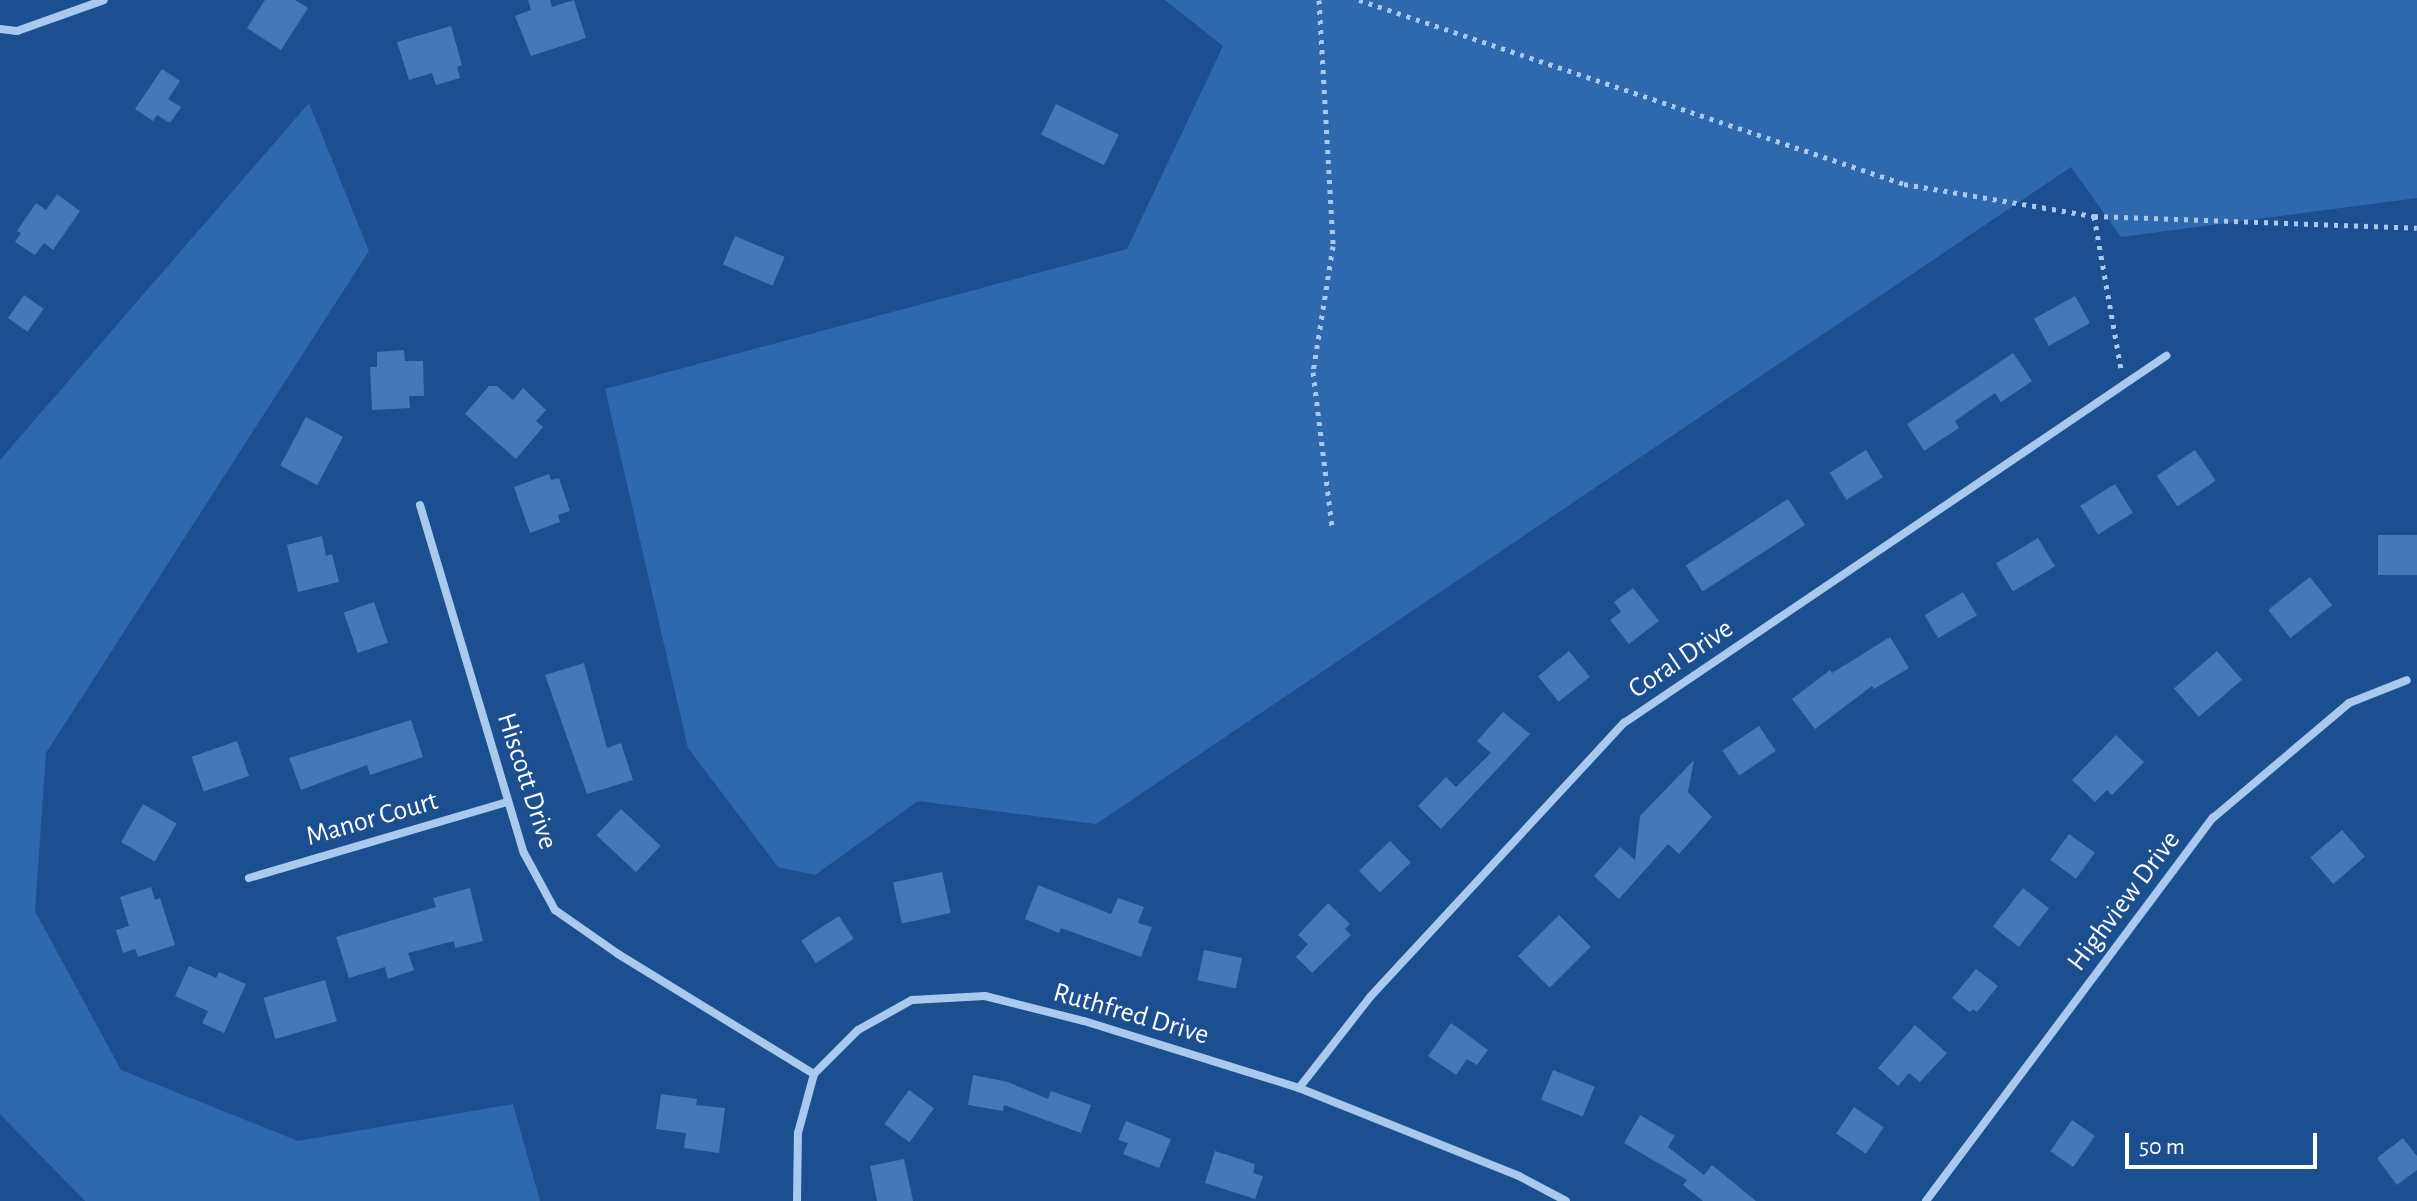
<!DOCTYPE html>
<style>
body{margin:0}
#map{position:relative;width:2417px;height:1201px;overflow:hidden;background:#1b4f8f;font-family:"Alegreya Sans",sans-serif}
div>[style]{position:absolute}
.green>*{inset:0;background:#2e69ad}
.building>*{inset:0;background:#4478b7;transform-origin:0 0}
.path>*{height:5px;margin-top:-2.5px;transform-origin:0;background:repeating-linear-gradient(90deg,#a9c9ee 0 4px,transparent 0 10px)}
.minor>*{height:8px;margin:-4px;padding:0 4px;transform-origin:4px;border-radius:4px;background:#a9c9ee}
span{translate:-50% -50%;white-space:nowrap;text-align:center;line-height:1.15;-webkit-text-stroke:7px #1b4f8f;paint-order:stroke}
.street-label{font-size:28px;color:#fff}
.scale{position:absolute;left:2125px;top:1133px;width:192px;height:36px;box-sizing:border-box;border:4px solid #fff;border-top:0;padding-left:10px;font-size:24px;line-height:28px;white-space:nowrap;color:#fff;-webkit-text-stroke:6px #1b4f8f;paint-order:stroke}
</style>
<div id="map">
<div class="green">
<i style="clip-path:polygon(1165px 0,2417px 0,2417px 198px,2121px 237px,2071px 167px,1096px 824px,918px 801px,815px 875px,778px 867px,688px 748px,605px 389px,1127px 249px,1223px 46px)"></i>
<i style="clip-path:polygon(309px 103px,369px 251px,46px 753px,35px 911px,121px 1070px,298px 1141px,513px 1104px,540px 1201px,85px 1201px,0 1114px,0 460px)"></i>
</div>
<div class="building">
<i style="clip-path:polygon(265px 0,295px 0,308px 8px,281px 50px,247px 28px)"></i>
<i style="clip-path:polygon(528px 0,550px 0,552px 7px,574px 0,586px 38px,531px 56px,515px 16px,531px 10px)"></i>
<i style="clip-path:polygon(451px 26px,462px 65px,457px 67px,460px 78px,436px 85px,432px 73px,409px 80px,397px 42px)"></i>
<i style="clip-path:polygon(162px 69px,180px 81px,168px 99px,181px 107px,170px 123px,157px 115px,153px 121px,135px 109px)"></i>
<i style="left:1056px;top:104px;width:70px;height:34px;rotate:26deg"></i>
<i style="clip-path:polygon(57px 194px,80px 211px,53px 250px,44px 243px,35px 255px,15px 242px,21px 233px,17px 231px,36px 203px,46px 210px)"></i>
<i style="left:735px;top:236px;width:54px;height:31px;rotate:23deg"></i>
<i style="left:24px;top:295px;width:24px;height:28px;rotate:35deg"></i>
<i style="left:2075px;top:296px;width:31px;height:47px;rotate:61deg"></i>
<i style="clip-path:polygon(404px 350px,405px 361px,423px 361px,424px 396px,409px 396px,410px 408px,372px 410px,370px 367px,377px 367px,377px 352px)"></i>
<i style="clip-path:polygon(2013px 353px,2032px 381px,2001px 402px,1995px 393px,1955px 421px,1959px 428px,1924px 451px,1907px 424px)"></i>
<i style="clip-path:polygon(489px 386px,497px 386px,513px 400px,523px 388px,546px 410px,536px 421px,543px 427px,516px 459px,465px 414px)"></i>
<i style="left:306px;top:417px;width:42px;height:55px;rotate:28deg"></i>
<i style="left:1866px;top:450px;width:32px;height:43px;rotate:58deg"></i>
<i style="left:2195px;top:450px;width:37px;height:46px;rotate:56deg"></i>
<i style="clip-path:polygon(549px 474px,551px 480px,559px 478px,570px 511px,558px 515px,560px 522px,530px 533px,514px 487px)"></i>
<i style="left:2115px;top:484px;width:34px;height:41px;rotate:58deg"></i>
<i style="left:1788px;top:499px;width:31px;height:122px;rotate:57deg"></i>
<i style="left:2417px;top:535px;width:40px;height:39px;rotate:90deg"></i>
<i style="clip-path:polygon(322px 536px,326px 556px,332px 554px,339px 582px,298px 592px,287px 545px)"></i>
<i style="left:2038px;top:538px;width:33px;height:49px;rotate:59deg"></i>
<i style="left:2310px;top:577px;width:36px;height:53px;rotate:52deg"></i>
<i style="clip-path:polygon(1633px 588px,1659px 621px,1629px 644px,1610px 620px,1621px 612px,1614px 602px)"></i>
<i style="left:1963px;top:592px;width:27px;height:45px;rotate:59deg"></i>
<i style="left:374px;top:602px;width:43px;height:32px;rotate:71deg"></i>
<i style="clip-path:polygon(1890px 637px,1909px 668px,1874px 689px,1872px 686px,1815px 729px,1792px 699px,1830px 670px,1832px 673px)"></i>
<i style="left:1569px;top:651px;width:33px;height:40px;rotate:51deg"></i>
<i style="left:2217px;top:651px;width:38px;height:57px;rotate:49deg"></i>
<i style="clip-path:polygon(584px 663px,607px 748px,621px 743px,633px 780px,587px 794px,545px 675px)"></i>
<i style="clip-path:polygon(1503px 712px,1530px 734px,1441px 829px,1418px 806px,1446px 777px,1456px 787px,1491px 753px,1477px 741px)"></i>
<i style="clip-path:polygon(411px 720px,423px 757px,370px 775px,367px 765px,301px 790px,289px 758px)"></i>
<i style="left:1759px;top:726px;width:30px;height:44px;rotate:56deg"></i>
<i style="clip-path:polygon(2116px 735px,2144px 762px,2112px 795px,2107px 790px,2095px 802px,2072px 780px)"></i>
<i style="left:237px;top:741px;width:37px;height:48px;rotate:71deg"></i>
<i style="clip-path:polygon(1694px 760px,1688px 792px,1712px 817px,1679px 854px,1668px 844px,1619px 899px,1594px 876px,1620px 847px,1635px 860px,1640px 816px)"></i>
<i style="left:143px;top:804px;width:39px;height:44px;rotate:30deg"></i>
<i style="left:621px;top:809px;width:54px;height:36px;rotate:43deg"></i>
<i style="left:2342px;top:830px;width:35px;height:42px;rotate:49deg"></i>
<i style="left:2069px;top:834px;width:32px;height:32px;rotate:36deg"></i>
<i style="left:1390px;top:841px;width:30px;height:43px;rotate:46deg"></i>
<i style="left:942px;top:872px;width:42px;height:50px;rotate:78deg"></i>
<i style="clip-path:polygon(1038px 885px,1111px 914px,1118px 898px,1144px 907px,1138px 923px,1152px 927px,1141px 957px,1061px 928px,1059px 933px,1025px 919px)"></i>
<i style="clip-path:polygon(151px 887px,155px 900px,160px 898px,175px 945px,138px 957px,135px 949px,123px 953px,116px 930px,129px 926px,120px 897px)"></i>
<i style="clip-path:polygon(470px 888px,483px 941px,455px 948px,454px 941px,408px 953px,414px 970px,388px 979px,385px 967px,349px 978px,336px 937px,436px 907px,433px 898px)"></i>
<i style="left:2023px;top:888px;width:33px;height:49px;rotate:38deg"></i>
<i style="clip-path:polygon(1328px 903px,1350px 924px,1345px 929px,1351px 935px,1312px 973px,1296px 957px,1308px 944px,1298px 935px)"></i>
<i style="left:1559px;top:915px;width:45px;height:58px;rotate:45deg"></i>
<i style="left:839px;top:916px;width:27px;height:45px;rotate:57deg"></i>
<i style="left:1204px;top:950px;width:39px;height:31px;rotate:12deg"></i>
<i style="clip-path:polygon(189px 966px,216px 978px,219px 972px,246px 984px,224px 1033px,202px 1023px,208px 1011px,175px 996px)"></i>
<i style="clip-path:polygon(1976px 969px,1998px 986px,1977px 1012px,1973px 1009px,1970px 1012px,1952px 998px)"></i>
<i style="left:325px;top:980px;width:43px;height:64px;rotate:74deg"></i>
<i style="clip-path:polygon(1451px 1023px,1488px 1050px,1477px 1065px,1467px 1059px,1456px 1075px,1428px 1056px)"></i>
<i style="clip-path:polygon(1915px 1025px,1947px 1053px,1920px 1082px,1909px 1073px,1898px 1086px,1878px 1068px)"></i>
<i style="left:1553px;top:1070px;width:45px;height:32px;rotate:22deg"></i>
<i style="clip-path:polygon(973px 1075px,1008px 1082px,1048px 1099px,1051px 1091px,1091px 1105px,1081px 1133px,1004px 1105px,1003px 1111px,968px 1105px)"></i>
<i style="left:909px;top:1090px;width:31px;height:42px;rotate:36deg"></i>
<i style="clip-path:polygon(661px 1094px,697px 1099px,696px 1105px,725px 1108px,719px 1153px,684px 1148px,686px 1133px,656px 1129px)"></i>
<i style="left:1854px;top:1107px;width:36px;height:32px;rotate:34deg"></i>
<i style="clip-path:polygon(1640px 1115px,1675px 1136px,1668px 1147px,1704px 1175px,1712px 1165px,1756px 1201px,1703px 1201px,1683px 1185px,1687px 1180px,1624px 1143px)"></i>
<i style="left:2072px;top:1120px;width:28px;height:38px;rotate:35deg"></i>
<i style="clip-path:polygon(1126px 1121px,1171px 1139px,1159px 1168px,1123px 1154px,1128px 1143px,1118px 1140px)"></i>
<i style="clip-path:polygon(2403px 1138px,2417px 1156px,2417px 1170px,2397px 1185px,2377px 1158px)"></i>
<i style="clip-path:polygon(1215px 1151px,1255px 1164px,1253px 1173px,1263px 1176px,1255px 1199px,1205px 1183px)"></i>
<i style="clip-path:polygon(904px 1159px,913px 1201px,877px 1201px,870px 1166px)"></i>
</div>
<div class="path">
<i style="left:1319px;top:0;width:246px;rotate:86.7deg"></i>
<i style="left:1333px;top:246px;width:128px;rotate:99deg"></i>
<i style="left:1313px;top:372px;width:155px;rotate:83deg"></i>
<i style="left:1359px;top:0;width:575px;rotate:18.66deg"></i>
<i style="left:1904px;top:184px;width:193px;rotate:9.6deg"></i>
<i style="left:2094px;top:216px;width:323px;rotate:2.1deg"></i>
<i style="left:2094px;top:216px;width:155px;rotate:80deg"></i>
</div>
<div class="minor">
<i style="left:0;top:29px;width:17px;rotate:7deg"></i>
<i style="left:17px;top:31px;width:92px;rotate:-19.6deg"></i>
<i style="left:420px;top:505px;width:363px;rotate:73.4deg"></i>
<i style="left:524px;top:853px;width:65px;rotate:61.5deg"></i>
<i style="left:555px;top:910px;width:77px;rotate:34.9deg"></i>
<i style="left:618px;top:954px;width:230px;rotate:31.5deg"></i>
<i style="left:249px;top:878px;width:270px;rotate:-16.4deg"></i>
<i style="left:1299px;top:1088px;width:115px;rotate:-52deg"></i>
<i style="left:1370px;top:997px;width:374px;rotate:-47.2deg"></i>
<i style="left:1624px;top:723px;width:655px;rotate:-34.1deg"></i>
<i style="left:797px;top:1201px;width:68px;rotate:-89.2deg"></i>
<i style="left:798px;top:1133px;width:61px;rotate:-74.8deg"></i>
<i style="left:814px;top:1074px;width:62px;rotate:-45deg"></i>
<i style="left:858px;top:1030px;width:62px;rotate:-29.1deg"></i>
<i style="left:912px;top:1000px;width:73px;rotate:-3.1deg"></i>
<i style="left:985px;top:996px;width:102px;rotate:14.2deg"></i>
<i style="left:1084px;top:1021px;width:225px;rotate:17.3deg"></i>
<i style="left:1299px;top:1088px;width:237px;rotate:21.8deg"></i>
<i style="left:1519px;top:1176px;width:53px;rotate:28deg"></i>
<i style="left:1926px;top:1201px;width:479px;rotate:-53.2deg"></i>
<i style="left:2213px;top:818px;width:178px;rotate:-40.2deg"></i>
<i style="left:2349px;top:703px;width:62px;rotate:-21.6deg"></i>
</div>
<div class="street-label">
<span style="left:1681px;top:659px;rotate:-34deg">Coral Drive</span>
<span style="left:527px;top:781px;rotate:72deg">Hiscott Drive</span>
<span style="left:372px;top:819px;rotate:-16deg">Manor Court</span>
<span style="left:2124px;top:901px;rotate:-53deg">Highview Drive</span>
<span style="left:1131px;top:1014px;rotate:16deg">Ruthfred Drive</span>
</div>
<div class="scale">50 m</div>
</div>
